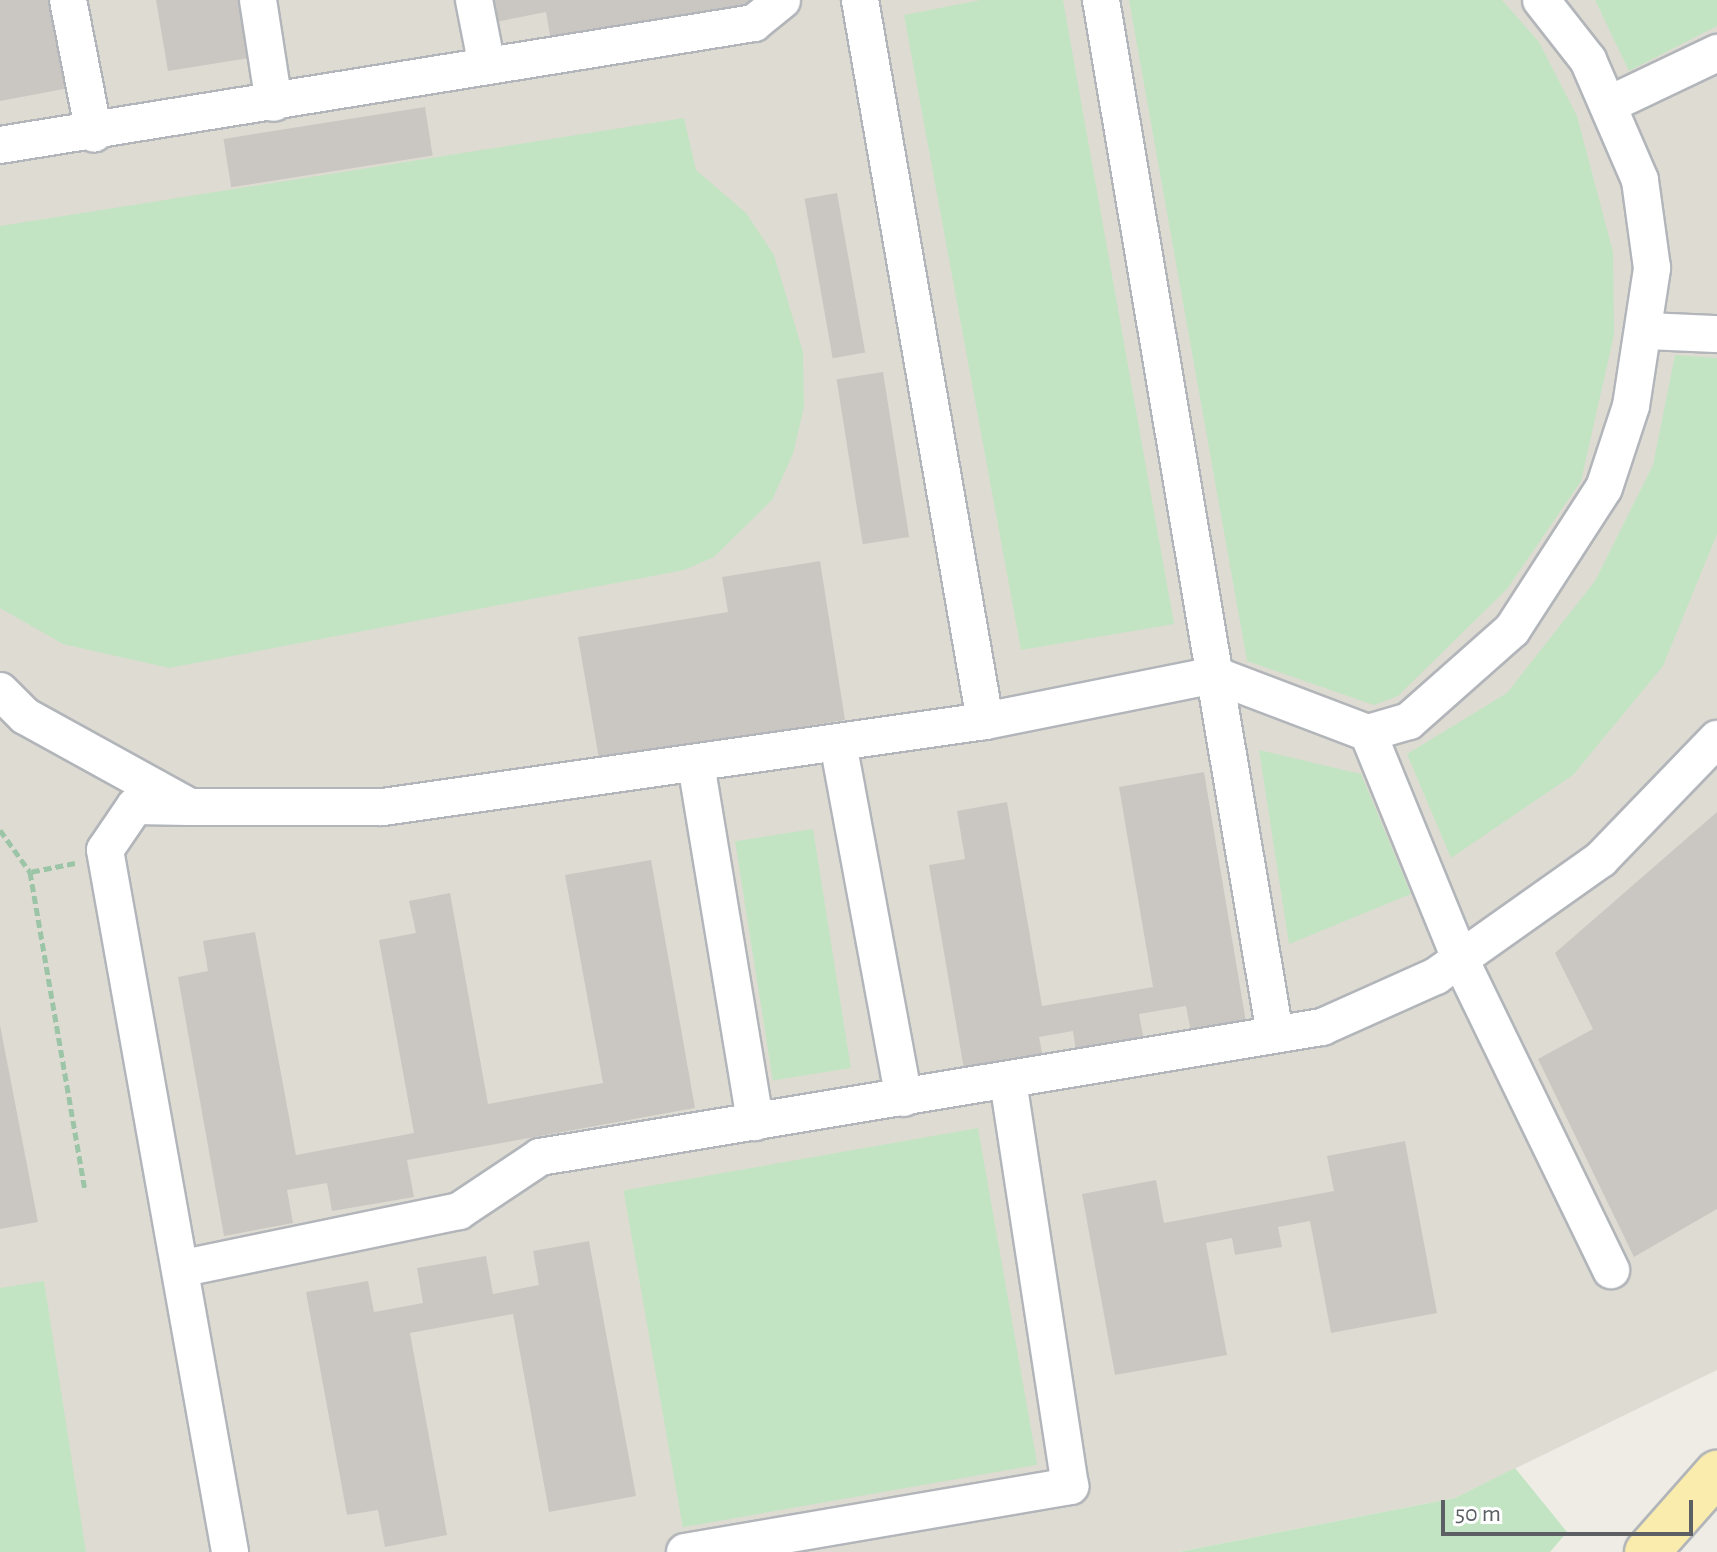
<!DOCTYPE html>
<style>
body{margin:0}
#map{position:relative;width:1717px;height:1552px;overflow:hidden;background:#eeece5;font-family:"Alegreya Sans",sans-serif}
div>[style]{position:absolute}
.education>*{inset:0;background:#dedbd3}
.green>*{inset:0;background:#c3e4c3;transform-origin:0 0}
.building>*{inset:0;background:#cac7c2;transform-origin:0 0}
.path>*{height:5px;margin-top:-2.5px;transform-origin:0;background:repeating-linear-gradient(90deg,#9cc5a7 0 8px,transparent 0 12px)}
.roads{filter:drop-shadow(2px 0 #b2b5b9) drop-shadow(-2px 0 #b2b5b9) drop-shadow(0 2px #b2b5b9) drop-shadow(0 -2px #b2b5b9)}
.minor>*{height:36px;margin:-18px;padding:0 18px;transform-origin:18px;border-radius:18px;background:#fff}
.major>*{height:44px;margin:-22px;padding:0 22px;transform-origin:22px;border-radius:22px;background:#faecad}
span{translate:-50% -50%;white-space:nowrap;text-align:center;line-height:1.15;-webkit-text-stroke:8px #fff;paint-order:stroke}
.scale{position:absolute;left:1441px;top:1500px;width:252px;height:36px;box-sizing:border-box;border:4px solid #5c6064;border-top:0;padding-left:10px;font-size:24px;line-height:28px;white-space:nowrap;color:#5c6064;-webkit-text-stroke:6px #fff;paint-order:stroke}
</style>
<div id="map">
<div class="education">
<i style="clip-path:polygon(0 0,1717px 0,1717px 1370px,1455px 1498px,1178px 1552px,0 1552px)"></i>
</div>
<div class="green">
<i style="clip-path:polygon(981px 0,1063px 0,1174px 624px,1021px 650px,904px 15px)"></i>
<i style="clip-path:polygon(1129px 0,1502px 0,1539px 42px,1577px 116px,1613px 252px,1614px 335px,1581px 481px,1507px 589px,1398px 696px,1374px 705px,1247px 661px)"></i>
<i style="clip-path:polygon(1595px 0,1717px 0,1717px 26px,1629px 71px)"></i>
<i style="clip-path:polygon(684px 118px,696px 170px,746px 213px,774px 255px,803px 352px,804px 407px,793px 454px,772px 500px,714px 557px,684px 570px,169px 668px,63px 644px,0 608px,0 226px)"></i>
<i style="clip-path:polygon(1675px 355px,1717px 358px,1717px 534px,1663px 666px,1573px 775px,1451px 858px,1407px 754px,1507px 693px,1595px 581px,1653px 465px)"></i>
<i style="clip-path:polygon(1259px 750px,1361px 774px,1411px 894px,1289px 944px)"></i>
<i style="left:813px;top:829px;width:242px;height:79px;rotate:81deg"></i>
<i style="left:978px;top:1128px;width:342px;height:360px;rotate:80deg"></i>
<i style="clip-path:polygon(44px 1281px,86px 1552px,0 1552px,0 1288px)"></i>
<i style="clip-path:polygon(1515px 1468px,1567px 1532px,1550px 1552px,1178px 1552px,1455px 1498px)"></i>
</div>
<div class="building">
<i style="clip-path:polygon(0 0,53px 0,69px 88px,0 101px)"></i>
<i style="clip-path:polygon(156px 0,239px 0,249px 58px,168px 71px)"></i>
<i style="clip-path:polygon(486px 0,760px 0,761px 9px,552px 47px,546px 12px,491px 23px)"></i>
<i style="left:425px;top:107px;width:49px;height:204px;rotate:81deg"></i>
<i style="left:837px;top:193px;width:162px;height:33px;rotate:80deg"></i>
<i style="left:883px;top:372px;width:167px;height:47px;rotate:81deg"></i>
<i style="clip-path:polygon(820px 561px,845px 720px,599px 759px,578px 637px,728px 612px,722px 577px)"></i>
<i style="clip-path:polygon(1204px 772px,1246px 1022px,1191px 1032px,1186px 1006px,1139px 1014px,1145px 1046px,1077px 1058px,1073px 1031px,1039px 1037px,1045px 1068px,966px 1081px,929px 865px,965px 859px,957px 811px,1007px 802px,1042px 1006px,1153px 987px,1119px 787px)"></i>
<i style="clip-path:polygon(1717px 812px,1717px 1209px,1634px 1257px,1538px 1059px,1593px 1029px,1555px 953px)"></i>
<i style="clip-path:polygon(651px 860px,695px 1108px,407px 1160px,414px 1197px,332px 1211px,327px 1183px,287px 1190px,293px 1223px,224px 1236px,178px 977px,208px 971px,203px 941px,255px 932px,296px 1155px,414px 1133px,379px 940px,416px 933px,409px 901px,450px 893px,488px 1104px,603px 1083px,565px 875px)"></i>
<i style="clip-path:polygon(0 1025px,38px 1222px,0 1229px)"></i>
<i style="clip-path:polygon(1405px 1141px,1437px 1313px,1331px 1333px,1310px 1221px,1278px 1227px,1282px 1247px,1235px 1255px,1232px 1238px,1206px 1243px,1227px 1355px,1115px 1375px,1082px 1194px,1156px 1180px,1164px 1223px,1334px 1191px,1327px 1156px)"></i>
<i style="clip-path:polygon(589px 1241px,636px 1496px,549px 1512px,513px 1314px,410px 1333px,447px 1535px,385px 1547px,378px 1510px,347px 1515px,306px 1292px,368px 1281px,374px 1312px,423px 1303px,417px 1268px,486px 1256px,493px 1294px,539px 1285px,533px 1251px)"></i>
</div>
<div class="path">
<i style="left:0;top:830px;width:52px;rotate:54.5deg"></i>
<i style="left:75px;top:863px;width:46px;rotate:168.7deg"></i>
<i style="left:30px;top:872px;width:324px;rotate:80.2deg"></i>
</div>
<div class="roads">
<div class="minor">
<i style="left:68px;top:0;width:136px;rotate:79deg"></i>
<i style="left:258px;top:0;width:104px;rotate:81.2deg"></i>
<i style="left:474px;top:0;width:67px;rotate:78.9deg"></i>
<i style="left:860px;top:0;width:732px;rotate:80.16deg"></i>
<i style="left:1101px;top:0;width:1049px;rotate:80.45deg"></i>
<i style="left:1608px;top:105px;width:121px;rotate:-25.5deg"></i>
<i style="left:0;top:145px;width:764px;rotate:-9.19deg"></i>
<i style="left:754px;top:23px;width:36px;rotate:-39deg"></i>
<i style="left:1648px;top:331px;width:69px;rotate:2.5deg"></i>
<i style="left:0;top:691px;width:35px;rotate:45deg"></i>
<i style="left:25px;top:716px;width:188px;rotate:28.9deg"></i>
<i style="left:190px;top:807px;width:193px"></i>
<i style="left:383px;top:807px;width:608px;rotate:-8.13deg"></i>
<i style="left:985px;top:721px;width:235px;rotate:-11.3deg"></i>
<i style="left:1215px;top:675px;width:164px;rotate:20.8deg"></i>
<i style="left:1368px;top:733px;width:244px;rotate:67.8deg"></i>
<i style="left:1460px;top:959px;width:346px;rotate:64.1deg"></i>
<i style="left:1368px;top:733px;width:43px;rotate:-16.3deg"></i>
<i style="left:1409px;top:721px;width:137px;rotate:-41.5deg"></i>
<i style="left:1512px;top:630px;width:169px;rotate:-57.1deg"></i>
<i style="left:1604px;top:488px;width:86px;rotate:-71.8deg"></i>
<i style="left:1631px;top:406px;width:140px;rotate:-81.3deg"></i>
<i style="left:1652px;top:268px;width:89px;rotate:-97.8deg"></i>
<i style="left:1640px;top:180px;width:131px;rotate:-113.4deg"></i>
<i style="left:1588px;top:60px;width:76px;rotate:-128.1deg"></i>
<i style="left:838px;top:743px;width:361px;rotate:79.5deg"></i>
<i style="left:696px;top:764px;width:363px;rotate:80.6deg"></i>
<i style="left:190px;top:807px;width:55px;rotate:-179deg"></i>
<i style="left:135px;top:806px;width:53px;rotate:124.3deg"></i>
<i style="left:105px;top:850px;width:713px;rotate:79.9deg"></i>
<i style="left:184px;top:1268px;width:281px;rotate:-11.7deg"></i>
<i style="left:459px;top:1211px;width:97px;rotate:-33.7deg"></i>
<i style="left:540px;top:1157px;width:793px;rotate:-9.44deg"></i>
<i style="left:1322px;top:1027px;width:125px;rotate:-24.1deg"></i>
<i style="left:1436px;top:976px;width:202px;rotate:-35.3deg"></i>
<i style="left:1601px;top:859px;width:167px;rotate:-46deg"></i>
<i style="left:685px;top:1552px;width:391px;rotate:-9.7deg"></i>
<i style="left:1070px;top:1486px;width:410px;rotate:-98.7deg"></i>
</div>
<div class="major">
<i style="left:1647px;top:1552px;width:106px;rotate:-48.5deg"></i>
</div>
</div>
<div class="scale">50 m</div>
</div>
